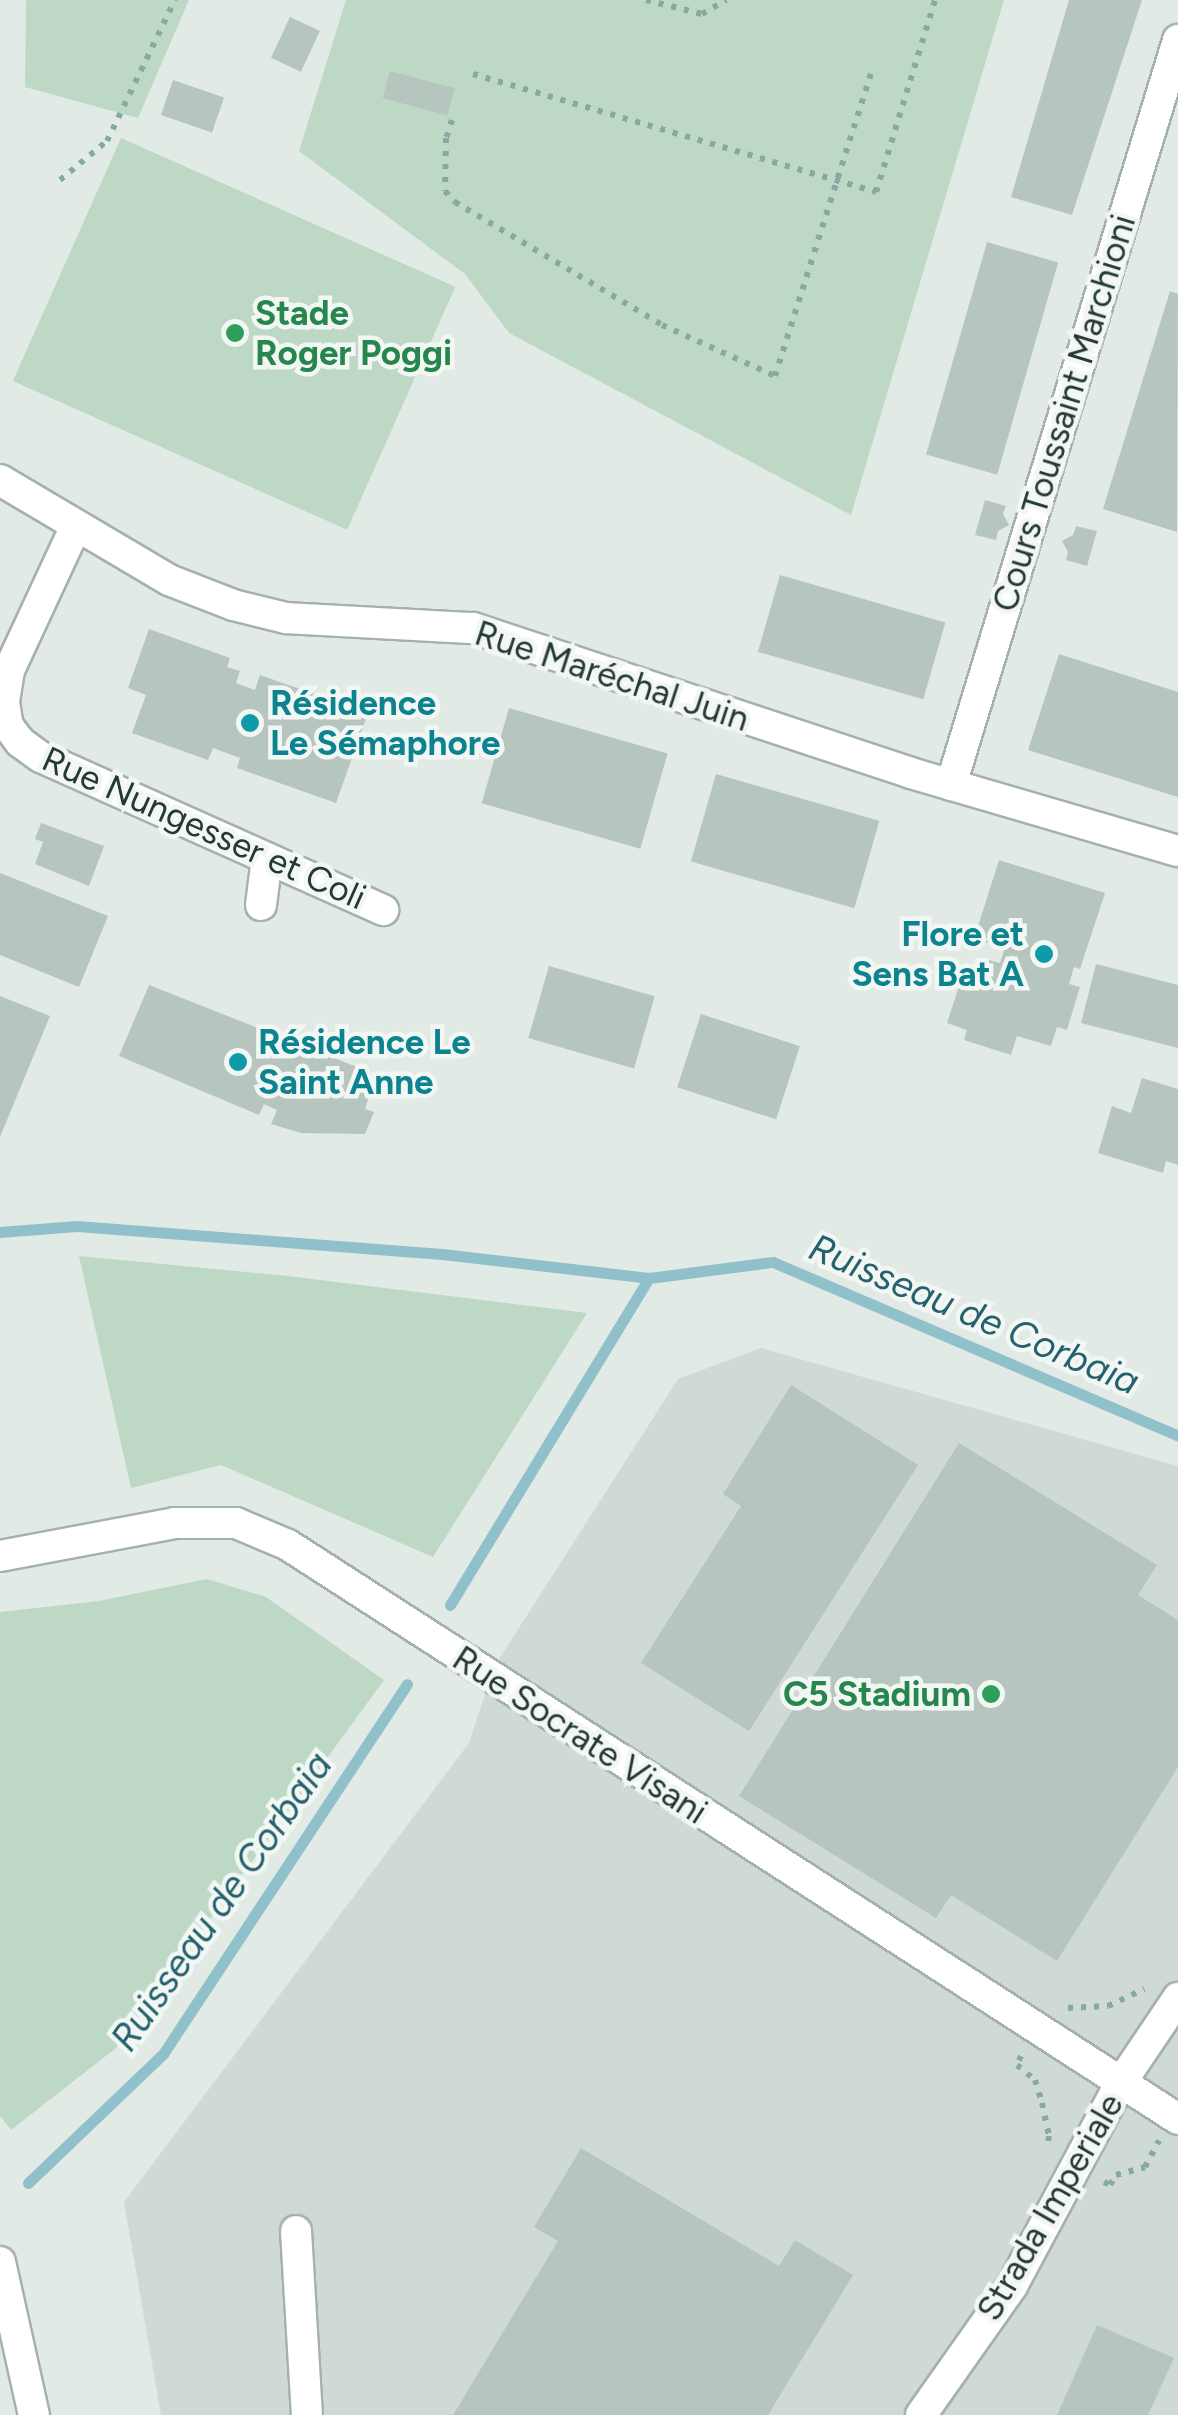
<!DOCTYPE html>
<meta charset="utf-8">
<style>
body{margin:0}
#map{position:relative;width:1178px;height:2415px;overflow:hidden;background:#e2eae6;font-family:Figtree,sans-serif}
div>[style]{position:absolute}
.built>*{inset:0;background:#d0dad5}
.green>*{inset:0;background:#bdd9c5;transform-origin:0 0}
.stream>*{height:11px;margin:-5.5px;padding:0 5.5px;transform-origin:5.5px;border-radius:5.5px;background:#90c0c9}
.building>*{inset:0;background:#b7c5bf;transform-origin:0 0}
.path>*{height:6px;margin-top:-3px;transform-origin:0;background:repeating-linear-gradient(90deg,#86aa9f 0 5px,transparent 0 13px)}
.roads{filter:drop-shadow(2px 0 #a5b1ad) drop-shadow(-2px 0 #a5b1ad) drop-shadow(0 2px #a5b1ad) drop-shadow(0 -2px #a5b1ad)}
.minor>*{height:30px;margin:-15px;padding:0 15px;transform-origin:15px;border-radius:15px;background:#fff}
.dots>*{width:28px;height:28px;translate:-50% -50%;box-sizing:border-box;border:5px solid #f2f7f4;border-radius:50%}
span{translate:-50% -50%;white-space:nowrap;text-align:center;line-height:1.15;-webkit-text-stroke:9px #f2f7f4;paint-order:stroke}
.leisure-label{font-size:35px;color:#27864d;font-weight:700}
.left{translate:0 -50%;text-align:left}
.right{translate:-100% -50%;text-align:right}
.street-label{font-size:35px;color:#243933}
.culture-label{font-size:35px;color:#0d838f;font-weight:700}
.water-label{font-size:38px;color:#25626e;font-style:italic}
</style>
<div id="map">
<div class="built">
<i style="clip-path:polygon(761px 1348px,1178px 1466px,1178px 2415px,161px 2415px,124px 2202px,469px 1743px,494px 1667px,678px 1379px)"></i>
</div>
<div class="green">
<i style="clip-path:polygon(26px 0,189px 0,138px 118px,25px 87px)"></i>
<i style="clip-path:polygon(346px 0,1004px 0,851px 515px,509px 333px,465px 274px,299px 151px)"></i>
<i style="left:121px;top:138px;width:366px;height:266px;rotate:24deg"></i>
<i style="clip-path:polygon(79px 1256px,288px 1276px,587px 1313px,433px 1557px,221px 1465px,131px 1488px)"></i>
<i style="clip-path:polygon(207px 1579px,266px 1597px,384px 1680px,116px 2048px,11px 2130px,0 2116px,0 1612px,99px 1601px)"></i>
</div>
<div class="stream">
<i style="left:0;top:1232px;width:77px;rotate:-4.5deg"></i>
<i style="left:77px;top:1226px;width:366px;rotate:4.4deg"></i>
<i style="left:442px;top:1254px;width:208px;rotate:6.6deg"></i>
<i style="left:450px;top:1605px;width:383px;rotate:-58.7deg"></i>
<i style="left:649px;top:1278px;width:125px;rotate:-7.4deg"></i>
<i style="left:773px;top:1262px;width:441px;rotate:23.2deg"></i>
<i style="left:28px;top:2183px;width:187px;rotate:-43.7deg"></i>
<i style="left:163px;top:2054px;width:443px;rotate:-56.6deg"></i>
</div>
<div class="building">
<i style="clip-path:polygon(1069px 0,1142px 0,1072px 215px,1011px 197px)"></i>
<i style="left:290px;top:17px;width:33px;height:45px;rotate:25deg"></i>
<i style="left:390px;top:71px;width:67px;height:28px;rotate:15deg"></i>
<i style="left:173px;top:80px;width:54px;height:37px;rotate:19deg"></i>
<i style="left:987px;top:242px;width:74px;height:221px;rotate:16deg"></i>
<i style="clip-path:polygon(1170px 291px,1178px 294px,1177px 532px,1103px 509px)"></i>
<i style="clip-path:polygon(985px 500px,1006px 506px,1003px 514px,1009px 525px,998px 531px,996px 540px,975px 535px)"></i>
<i style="clip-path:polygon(1076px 526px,1097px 531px,1087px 566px,1066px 560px,1068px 552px,1062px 541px,1073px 535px)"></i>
<i style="left:780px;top:575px;width:172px;height:80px;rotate:16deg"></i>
<i style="clip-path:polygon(149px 629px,230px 658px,227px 667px,240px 671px,236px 683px,255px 690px,260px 675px,368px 713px,336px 803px,237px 768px,240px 758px,213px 748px,208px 760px,132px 733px,146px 695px,128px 688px)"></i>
<i style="clip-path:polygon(1059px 654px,1178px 692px,1178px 797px,1028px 750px)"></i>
<i style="left:509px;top:708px;width:165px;height:99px;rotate:16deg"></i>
<i style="left:716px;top:774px;width:170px;height:91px;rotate:16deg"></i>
<i style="clip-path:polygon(41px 823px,104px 846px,89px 886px,35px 864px,43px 842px,35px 839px)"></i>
<i style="clip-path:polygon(999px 860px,1105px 893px,1080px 969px,1074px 967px,1069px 984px,1080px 987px,1067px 1030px,1057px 1027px,1051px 1046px,1017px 1036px,1011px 1055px,964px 1040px,967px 1030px,947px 1023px,963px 974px,982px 980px,989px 960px,1000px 963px,1005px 948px,974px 939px)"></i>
<i style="clip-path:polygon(0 873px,108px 916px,79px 987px,0 955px)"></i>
<i style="clip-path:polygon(1096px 964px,1178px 985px,1178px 1048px,1081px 1023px)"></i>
<i style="left:549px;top:966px;width:110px;height:75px;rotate:16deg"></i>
<i style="clip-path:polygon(149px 985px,357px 1067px,371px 1090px,365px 1109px,374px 1112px,365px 1134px,301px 1133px,271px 1124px,277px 1110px,264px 1104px,259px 1115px,119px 1056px)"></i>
<i style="clip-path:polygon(0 996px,50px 1016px,0 1137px)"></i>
<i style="left:701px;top:1014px;width:104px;height:77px;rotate:18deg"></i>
<i style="clip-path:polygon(1142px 1078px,1178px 1089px,1178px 1165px,1166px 1161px,1163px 1173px,1098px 1153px,1112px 1106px,1131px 1113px)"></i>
<i style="clip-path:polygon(791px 1385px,918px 1465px,749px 1731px,641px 1663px,741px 1506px,723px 1494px)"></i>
<i style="clip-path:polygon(959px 1443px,1157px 1565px,1138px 1595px,1178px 1620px,1178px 1767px,1057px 1961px,951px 1895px,936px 1918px,739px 1796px)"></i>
<i style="clip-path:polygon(581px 2148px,779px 2266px,795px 2240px,853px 2275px,768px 2415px,453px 2415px,558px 2241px,534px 2227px)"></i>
<i style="clip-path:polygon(1097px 2325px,1174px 2358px,1148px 2415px,1057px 2415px)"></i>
</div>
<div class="path">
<i style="left:646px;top:0;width:58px;rotate:14deg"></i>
<i style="left:702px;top:14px;width:28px;rotate:-30deg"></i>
<i style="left:473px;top:74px;width:420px;rotate:16.3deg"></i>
<i style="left:876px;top:192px;width:201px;rotate:-72.9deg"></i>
<i style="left:452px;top:120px;width:19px;rotate:108deg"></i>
<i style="left:446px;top:138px;width:53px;rotate:91.1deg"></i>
<i style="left:445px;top:191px;width:15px;rotate:48deg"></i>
<i style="left:455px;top:202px;width:241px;rotate:30.7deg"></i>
<i style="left:662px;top:325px;width:124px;rotate:24.3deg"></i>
<i style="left:775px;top:376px;width:317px;rotate:-72.4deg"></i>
<i style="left:60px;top:180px;width:61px;rotate:-39.7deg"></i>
<i style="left:107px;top:141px;width:157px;rotate:-64.3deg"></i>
<i style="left:1068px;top:2008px;width:40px;rotate:-2.9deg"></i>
<i style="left:1108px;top:2006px;width:40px;rotate:-25deg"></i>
<i style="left:1021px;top:2056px;width:10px;rotate:114deg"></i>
<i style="left:1017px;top:2065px;width:23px;rotate:40deg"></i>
<i style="left:1035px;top:2080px;width:24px;rotate:73deg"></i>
<i style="left:1042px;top:2103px;width:34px;rotate:78deg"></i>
<i style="left:1049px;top:2136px;width:11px;rotate:100deg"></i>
<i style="left:1104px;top:2182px;width:7px;rotate:27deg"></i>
<i style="left:1110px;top:2185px;width:12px;rotate:-59deg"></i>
<i style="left:1116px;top:2175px;width:30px;rotate:-15deg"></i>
<i style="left:1145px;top:2167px;width:30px;rotate:-62deg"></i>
</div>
<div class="roads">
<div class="minor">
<i style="left:0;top:480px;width:196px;rotate:30.6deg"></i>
<i style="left:169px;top:580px;width:69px;rotate:21.3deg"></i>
<i style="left:233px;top:605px;width:55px;rotate:13.8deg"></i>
<i style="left:286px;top:618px;width:187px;rotate:3.1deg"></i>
<i style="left:473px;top:628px;width:461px;rotate:18.3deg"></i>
<i style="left:911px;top:773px;width:278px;rotate:16.3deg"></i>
<i style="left:75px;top:528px;width:157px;rotate:114.9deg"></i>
<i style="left:9px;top:670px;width:32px;rotate:99deg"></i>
<i style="left:4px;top:702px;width:24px;rotate:81deg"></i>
<i style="left:8px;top:726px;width:20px;rotate:53deg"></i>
<i style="left:20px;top:742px;width:26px;rotate:36deg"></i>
<i style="left:41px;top:757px;width:375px;rotate:24.1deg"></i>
<i style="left:951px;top:785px;width:779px;rotate:-73.05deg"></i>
<i style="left:261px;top:905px;width:47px;rotate:-82.7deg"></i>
<i style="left:0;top:1556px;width:177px;rotate:-10.7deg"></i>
<i style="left:174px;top:1523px;width:62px"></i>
<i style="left:236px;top:1523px;width:56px;rotate:22.9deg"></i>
<i style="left:288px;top:1545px;width:1059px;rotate:32.82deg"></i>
<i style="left:296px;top:2231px;width:184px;rotate:86.6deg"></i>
<i style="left:0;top:2262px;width:157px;rotate:77.5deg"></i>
<i style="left:921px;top:2415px;width:158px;rotate:-54.8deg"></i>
<i style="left:1012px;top:2286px;width:229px;rotate:-61.9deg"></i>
<i style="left:1120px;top:2084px;width:104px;rotate:-56deg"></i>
</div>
</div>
<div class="dots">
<i style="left:235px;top:333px;background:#2e9e5b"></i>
<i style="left:250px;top:723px;background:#0f9aa8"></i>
<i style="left:1044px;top:954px;background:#0f9aa8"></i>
<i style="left:238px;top:1062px;background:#0f9aa8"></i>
<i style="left:991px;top:1694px;background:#2e9e5b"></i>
</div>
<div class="leisure-label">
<span class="left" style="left:255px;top:333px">Stade<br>Roger Poggi</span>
<span class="right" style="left:971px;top:1694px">C5 Stadium</span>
</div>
<div class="street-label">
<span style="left:1064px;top:413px;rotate:-73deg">Cours Toussaint Marchioni</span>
<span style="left:612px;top:676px;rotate:18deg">Rue Maréchal Juin</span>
<span style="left:204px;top:828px;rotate:24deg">Rue Nungesser et Coli</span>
<span style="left:580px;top:1735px;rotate:33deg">Rue Socrate Visani</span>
<span style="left:1050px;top:2207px;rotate:-60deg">Strada Imperiale</span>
</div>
<div class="culture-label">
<span class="left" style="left:270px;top:723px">Résidence<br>Le Sémaphore</span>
<span class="right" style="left:1024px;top:954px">Flore et<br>Sens Bat A</span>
<span class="left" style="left:258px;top:1062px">Résidence Le<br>Saint Anne</span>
</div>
<div class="water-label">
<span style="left:974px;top:1315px;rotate:23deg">Ruisseau de Corbaia</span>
<span style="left:222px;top:1902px;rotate:-55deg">Ruisseau de Corbaia</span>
</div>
</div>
